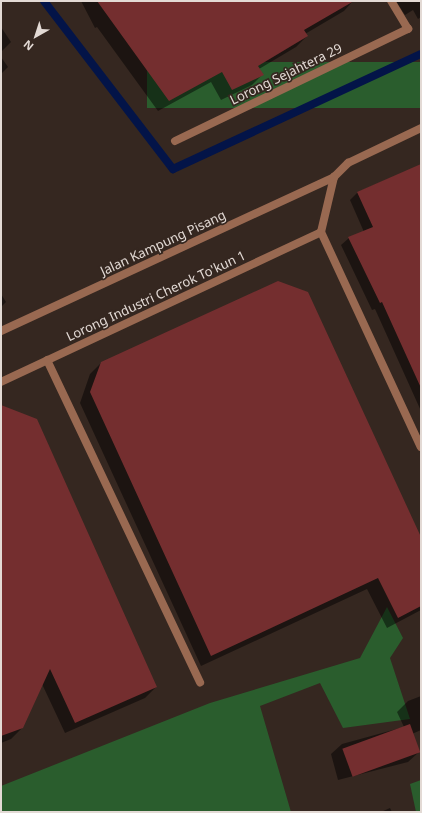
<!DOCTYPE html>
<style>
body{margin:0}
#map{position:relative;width:422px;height:813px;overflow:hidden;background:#352720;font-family:"Noto Sans",sans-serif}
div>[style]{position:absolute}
.green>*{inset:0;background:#2a5d2d;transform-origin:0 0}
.shadow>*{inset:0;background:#0007}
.stream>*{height:8px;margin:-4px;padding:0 4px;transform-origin:4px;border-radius:4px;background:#031448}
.building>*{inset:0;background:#742e2f;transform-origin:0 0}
.street>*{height:8px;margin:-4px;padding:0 4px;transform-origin:4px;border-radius:4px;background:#996951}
span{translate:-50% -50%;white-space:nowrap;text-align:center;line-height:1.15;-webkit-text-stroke:3.5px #352720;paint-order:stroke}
.street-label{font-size:13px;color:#e3dad5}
.frame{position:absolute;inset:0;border:2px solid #e3dad5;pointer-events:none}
.north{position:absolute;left:16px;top:16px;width:40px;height:40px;-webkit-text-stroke:3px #352720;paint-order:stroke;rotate:219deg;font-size:11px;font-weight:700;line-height:16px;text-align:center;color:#e3dad5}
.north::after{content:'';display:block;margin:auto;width:14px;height:18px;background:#e3dad5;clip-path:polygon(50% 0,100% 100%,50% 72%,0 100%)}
</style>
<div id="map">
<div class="green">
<i style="left:421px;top:62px;width:46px;height:274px;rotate:90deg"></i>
<i style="clip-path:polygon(387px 607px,403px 638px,390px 658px,410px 719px,343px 728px,320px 683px,260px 706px,291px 812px,1px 812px,1px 786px,210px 703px,360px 658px)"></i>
<i style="clip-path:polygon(421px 780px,421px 812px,416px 812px,410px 784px)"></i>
</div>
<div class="shadow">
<i style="clip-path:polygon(81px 1px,353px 1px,344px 11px,305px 34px,307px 36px,296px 47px,259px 69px,262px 75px,252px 85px,221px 100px,211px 82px,158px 111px,97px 27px,95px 28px)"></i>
<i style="clip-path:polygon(396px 1px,421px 1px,421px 17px,418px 19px,413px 10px,405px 15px)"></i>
<i style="clip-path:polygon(1px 27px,11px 42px,1px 52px)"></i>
<i style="clip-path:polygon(1px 57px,8px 67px,1px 74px)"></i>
<i style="clip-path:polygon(421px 165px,421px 411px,375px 309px,372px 310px,341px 245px,349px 238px,364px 232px,350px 200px,358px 192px)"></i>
<i style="clip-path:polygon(1px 294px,6px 302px,1px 307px)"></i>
<i style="clip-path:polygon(101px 363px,421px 540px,421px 610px,387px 628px,367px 589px,201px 666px,80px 403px,90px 374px)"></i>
<i style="clip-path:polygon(1px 412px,156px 687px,145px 698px,65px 733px,42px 684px,22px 728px,11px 739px,1px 743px)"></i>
<i style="clip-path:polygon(421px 696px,421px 730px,412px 734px,419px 752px,408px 762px,338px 780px,331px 754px,342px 744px,404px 727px,397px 712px,408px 701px)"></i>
<i style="clip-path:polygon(390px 808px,392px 812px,381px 812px)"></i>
</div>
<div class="stream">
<i style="left:44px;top:1px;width:212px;rotate:52.5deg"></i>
<i style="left:173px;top:169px;width:273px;rotate:-24.9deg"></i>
</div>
<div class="building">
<i style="clip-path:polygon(97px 1px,354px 1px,304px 30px,308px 36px,258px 66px,264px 75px,232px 90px,222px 72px,169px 101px)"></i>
<i style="clip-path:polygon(421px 164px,421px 388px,382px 302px,380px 303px,348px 237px,373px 227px,357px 192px)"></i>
<i style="clip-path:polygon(278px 281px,308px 292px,421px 537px,421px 606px,398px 618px,378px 578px,211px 656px,90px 392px,101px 362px)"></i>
<i style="clip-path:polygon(1px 405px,37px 419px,157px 687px,75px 723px,50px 669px,23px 728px,1px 736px)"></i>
<i style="left:410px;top:724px;width:30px;height:72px;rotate:70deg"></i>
</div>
<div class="street">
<i style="left:175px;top:141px;width:259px;rotate:-25.7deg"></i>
<i style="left:408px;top:29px;width:33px;rotate:-121deg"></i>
<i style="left:321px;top:232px;width:237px;rotate:65.1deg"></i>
<i style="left:321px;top:232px;width:57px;rotate:-76.7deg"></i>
<i style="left:334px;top:177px;width:20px;rotate:-45deg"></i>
<i style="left:348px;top:163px;width:81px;rotate:-25.6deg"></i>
<i style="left:1px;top:331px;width:367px;rotate:-24.8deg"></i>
<i style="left:47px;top:360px;width:357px;rotate:64.6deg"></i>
<i style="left:1px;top:382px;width:353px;rotate:-25.1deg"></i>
</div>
<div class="street-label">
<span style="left:286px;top:74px;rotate:-26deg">Lorong Sejahtera 29</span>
<span style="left:163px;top:243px;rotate:-25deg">Jalan Kampung Pisang</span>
<span style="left:156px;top:296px;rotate:-25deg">Lorong Industri Cherok To'kun 1</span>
</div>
<div class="frame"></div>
<div class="north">N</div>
</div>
